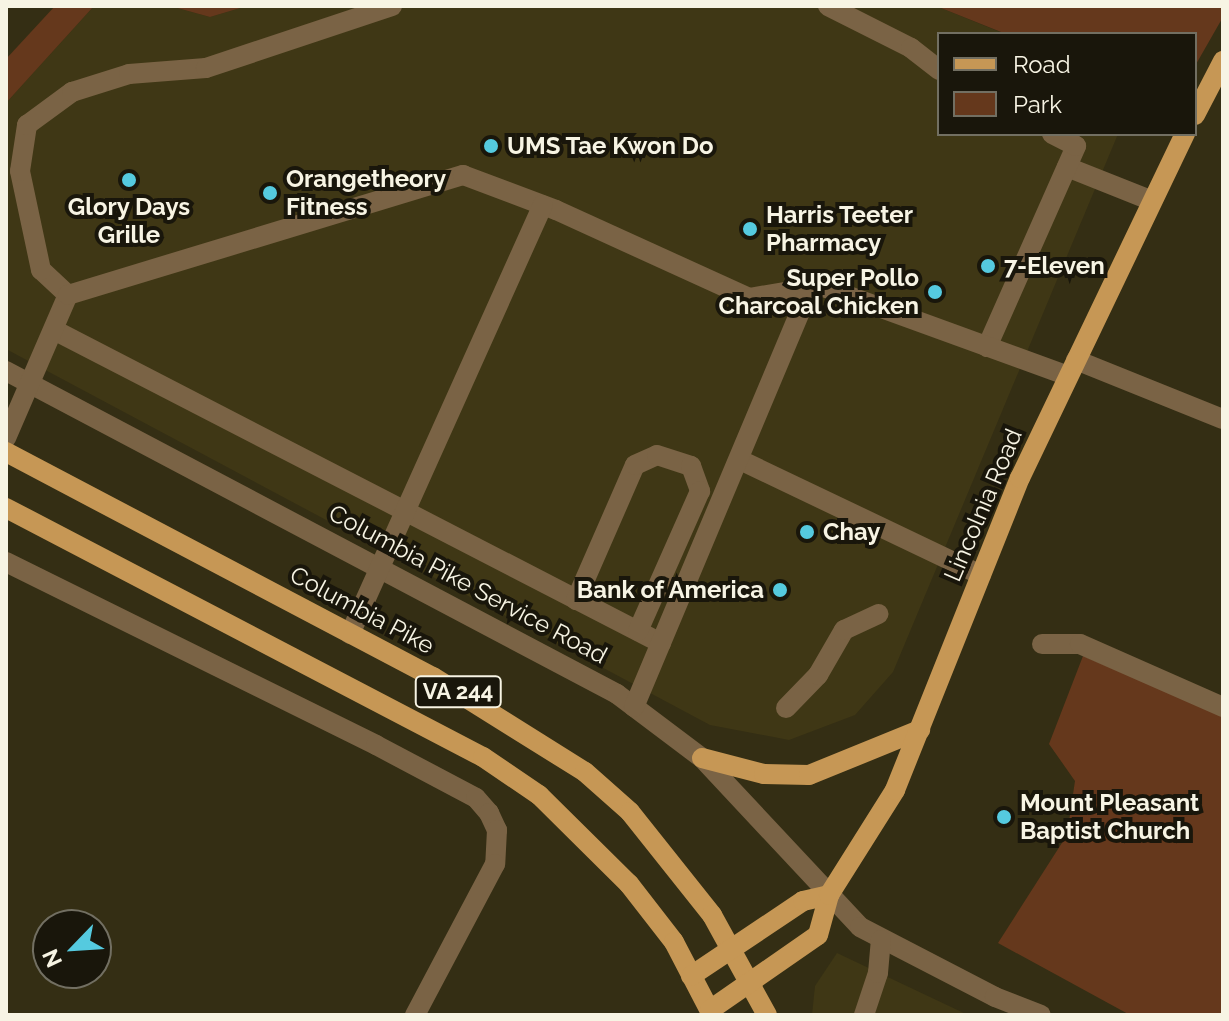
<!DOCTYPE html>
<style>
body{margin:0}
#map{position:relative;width:1229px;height:1021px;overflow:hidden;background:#342e14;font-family:Raleway,sans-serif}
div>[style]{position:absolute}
.built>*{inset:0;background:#3f3715}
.green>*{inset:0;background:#65381c}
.minor>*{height:20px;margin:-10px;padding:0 10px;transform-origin:10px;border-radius:10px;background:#7a6345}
.major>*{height:20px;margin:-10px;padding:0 10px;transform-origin:10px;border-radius:10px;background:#c69755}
.dots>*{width:22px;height:22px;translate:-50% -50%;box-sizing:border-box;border:4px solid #19160b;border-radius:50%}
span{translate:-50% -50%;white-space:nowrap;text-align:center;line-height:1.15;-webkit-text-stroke:8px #19160b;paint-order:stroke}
.shield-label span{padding:2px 6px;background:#19160b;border:2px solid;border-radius:6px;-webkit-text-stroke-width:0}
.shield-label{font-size:22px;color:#f7f4e4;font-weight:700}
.poi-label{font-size:24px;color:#f7f4e4;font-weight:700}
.left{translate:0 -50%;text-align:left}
.right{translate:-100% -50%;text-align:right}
.street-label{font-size:24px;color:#f7f4e4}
.frame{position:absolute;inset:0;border:8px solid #f7f4e4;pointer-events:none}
.legend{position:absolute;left:937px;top:32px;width:260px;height:104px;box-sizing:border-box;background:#19160b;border:2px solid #726f62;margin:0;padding:10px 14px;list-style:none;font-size:24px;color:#f7f4e4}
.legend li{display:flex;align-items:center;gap:16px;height:40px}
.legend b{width:40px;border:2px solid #726f62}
.north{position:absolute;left:32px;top:909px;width:80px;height:80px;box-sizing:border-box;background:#19160b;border:2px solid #726f62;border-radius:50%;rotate:245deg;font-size:22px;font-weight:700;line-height:32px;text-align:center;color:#f7f4e4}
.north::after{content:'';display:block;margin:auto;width:28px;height:36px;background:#55cadf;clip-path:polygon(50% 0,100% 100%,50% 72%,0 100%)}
</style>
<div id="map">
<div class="built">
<i style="clip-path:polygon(94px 6px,170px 6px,210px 17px,247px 6px,936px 6px,1005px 34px,939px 34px,939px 134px,1118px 134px,893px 672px,855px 715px,789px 740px,710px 725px,6px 349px,6px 103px)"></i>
<i style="clip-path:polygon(837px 953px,968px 1015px,812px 1015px,815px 986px)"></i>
</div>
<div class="green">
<i style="clip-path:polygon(55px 6px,94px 6px,6px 103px,6px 59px)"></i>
<i style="clip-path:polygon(170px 6px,247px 6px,210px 17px)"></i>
<i style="clip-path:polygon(936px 6px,1223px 6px,1223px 17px,1195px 66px,1195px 34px,1006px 34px)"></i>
<i style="clip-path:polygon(1083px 656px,1223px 715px,1223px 1015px,1130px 1015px,998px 943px,1067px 835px,1075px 781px,1049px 744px)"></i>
</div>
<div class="minor">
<i style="left:828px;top:6px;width:93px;rotate:26.8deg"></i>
<i style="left:911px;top:48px;width:36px;rotate:38deg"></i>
<i style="left:1067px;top:167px;width:89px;rotate:21.7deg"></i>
<i style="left:68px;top:295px;width:37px;rotate:-137deg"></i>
<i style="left:41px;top:270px;width:101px;rotate:-102deg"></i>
<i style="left:20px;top:171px;width:47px;rotate:-81.3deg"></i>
<i style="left:27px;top:125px;width:56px;rotate:-36.3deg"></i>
<i style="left:72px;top:92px;width:60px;rotate:-17.5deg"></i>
<i style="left:129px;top:74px;width:77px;rotate:-4.5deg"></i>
<i style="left:206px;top:68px;width:196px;rotate:-18.4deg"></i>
<i style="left:54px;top:330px;width:683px;rotate:27.28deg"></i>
<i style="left:987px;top:347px;width:220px;rotate:-66.1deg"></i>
<i style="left:1076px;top:146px;width:27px;rotate:-153deg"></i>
<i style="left:1076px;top:360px;width:158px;rotate:21.9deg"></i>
<i style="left:6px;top:371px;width:691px;rotate:27.86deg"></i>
<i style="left:617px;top:694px;width:106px;rotate:37deg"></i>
<i style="left:702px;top:758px;width:231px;rotate:46.9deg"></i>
<i style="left:860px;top:927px;width:152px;rotate:27.4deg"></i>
<i style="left:995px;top:997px;width:49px;rotate:21.4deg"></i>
<i style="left:6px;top:438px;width:156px;rotate:-66.6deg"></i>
<i style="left:68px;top:295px;width:413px;rotate:-16.9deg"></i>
<i style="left:463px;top:175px;width:99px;rotate:20.6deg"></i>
<i style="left:556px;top:210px;width:212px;rotate:24.5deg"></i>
<i style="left:749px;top:298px;width:73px;rotate:-9.5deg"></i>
<i style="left:821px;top:286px;width:263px;rotate:20deg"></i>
<i style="left:740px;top:460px;width:267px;rotate:25.5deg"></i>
<i style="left:6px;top:562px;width:413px;rotate:26.3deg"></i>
<i style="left:376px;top:745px;width:113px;rotate:27.9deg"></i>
<i style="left:476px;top:798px;width:20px;rotate:49deg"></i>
<i style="left:489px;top:813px;width:19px;rotate:65deg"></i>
<i style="left:497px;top:830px;width:34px;rotate:93deg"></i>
<i style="left:495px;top:864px;width:171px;rotate:117.9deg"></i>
<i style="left:576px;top:600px;width:147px;rotate:-66.4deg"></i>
<i style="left:635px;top:465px;width:24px;rotate:-24deg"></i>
<i style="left:657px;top:455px;width:36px;rotate:18deg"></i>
<i style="left:691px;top:466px;width:27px;rotate:70deg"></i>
<i style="left:700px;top:491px;width:153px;rotate:113.9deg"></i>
<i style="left:350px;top:634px;width:470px;rotate:-65.8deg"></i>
<i style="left:1042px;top:644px;width:38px"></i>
<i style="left:1080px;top:644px;width:156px;rotate:23.8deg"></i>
<i style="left:634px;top:707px;width:454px;rotate:-67.2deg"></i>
<i style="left:786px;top:708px;width:46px;rotate:-45.9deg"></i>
<i style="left:818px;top:675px;width:52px;rotate:-60deg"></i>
<i style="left:844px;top:630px;width:38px;rotate:-25deg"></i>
<i style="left:864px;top:1015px;width:44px;rotate:-71.6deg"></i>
<i style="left:878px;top:973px;width:33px;rotate:-85deg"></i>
</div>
<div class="major">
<i style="left:1195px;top:115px;width:61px;rotate:-62.6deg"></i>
<i style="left:6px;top:452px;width:483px;rotate:27.8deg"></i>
<i style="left:433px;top:677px;width:179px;rotate:32deg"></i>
<i style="left:585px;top:772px;width:60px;rotate:41.6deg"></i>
<i style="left:630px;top:812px;width:132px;rotate:51.5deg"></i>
<i style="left:712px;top:915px;width:114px;rotate:61.2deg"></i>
<i style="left:6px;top:508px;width:538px;rotate:27.57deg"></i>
<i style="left:483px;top:757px;width:68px;rotate:34.2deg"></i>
<i style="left:539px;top:795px;width:127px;rotate:44.7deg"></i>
<i style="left:629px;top:884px;width:73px;rotate:52.2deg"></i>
<i style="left:674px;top:942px;width:82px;rotate:62.5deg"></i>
<i style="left:702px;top:758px;width:64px;rotate:14.5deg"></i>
<i style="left:764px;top:774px;width:45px;rotate:1.3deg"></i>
<i style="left:809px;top:775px;width:120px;rotate:-22.1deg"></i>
<i style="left:691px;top:976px;width:135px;rotate:-33.8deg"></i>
<i style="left:803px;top:901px;width:27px;rotate:-13deg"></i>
<i style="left:710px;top:1010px;width:131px;rotate:-34.8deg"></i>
<i style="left:818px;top:935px;width:41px;rotate:-74.6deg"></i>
<i style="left:829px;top:895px;width:124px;rotate:-57.8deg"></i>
<i style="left:895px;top:790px;width:336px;rotate:-68.2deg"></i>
<i style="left:1020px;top:478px;width:382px;rotate:-64.4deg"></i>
</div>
<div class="dots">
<i style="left:491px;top:146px;background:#55cadf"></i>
<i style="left:129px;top:180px;background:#55cadf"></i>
<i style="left:270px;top:193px;background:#55cadf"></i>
<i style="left:750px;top:229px;background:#55cadf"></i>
<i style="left:988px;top:266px;background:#55cadf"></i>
<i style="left:935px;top:292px;background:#55cadf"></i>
<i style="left:807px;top:532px;background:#55cadf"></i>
<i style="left:780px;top:590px;background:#55cadf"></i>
<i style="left:1004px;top:817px;background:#55cadf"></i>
</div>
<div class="shield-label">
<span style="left:458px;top:692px">VA 244</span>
</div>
<div class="poi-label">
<span class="left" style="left:507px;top:146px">UMS Tae Kwon Do</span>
<span class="left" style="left:286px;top:193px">Orangetheory<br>Fitness</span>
<span style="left:129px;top:221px">Glory Days<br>Grille</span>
<span class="left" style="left:766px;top:229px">Harris Teeter<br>Pharmacy</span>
<span class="left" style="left:1004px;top:266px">7-Eleven</span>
<span class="right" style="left:919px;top:292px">Super Pollo<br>Charcoal Chicken</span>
<span class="left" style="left:823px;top:532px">Chay</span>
<span class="right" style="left:764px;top:590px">Bank of America</span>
<span class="left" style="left:1020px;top:817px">Mount Pleasant<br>Baptist Church</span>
</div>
<div class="street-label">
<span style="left:983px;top:505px;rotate:-67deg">Lincolnia Road</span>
<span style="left:468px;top:584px;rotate:28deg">Columbia Pike Service Road</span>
<span style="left:362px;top:610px;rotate:28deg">Columbia Pike</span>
</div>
<div class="frame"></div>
<ul class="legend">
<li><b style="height:10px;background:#c69755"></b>Road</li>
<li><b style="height:22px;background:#65381c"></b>Park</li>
</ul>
<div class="north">N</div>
</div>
